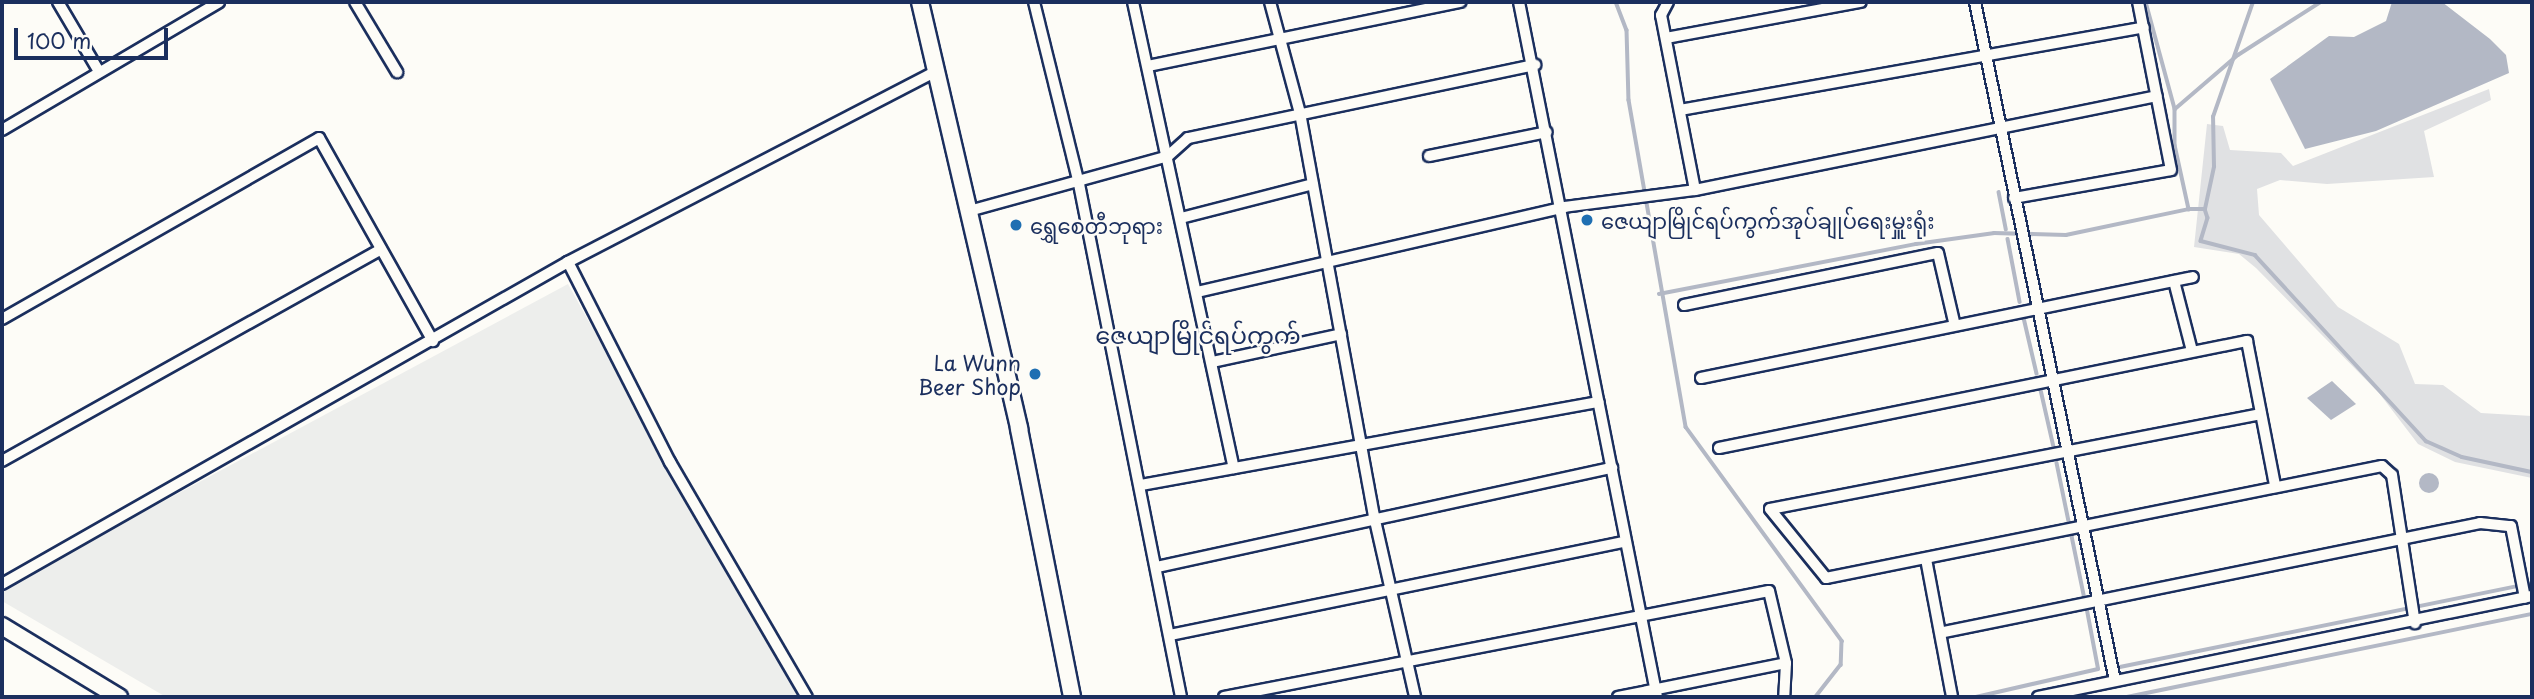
<!DOCTYPE html>
<meta charset="utf-8">
<style>
body{margin:0}
#map{position:relative;width:2534px;height:699px;overflow:hidden;background:#fdfcf7;font-family:"Playpen Sans","Noto Sans Myanmar",sans-serif}
div>[style]{position:absolute}
.built>*{inset:0;background:#edeeec}
.green>*{inset:0;background:#e0e1e3}
.water>*{inset:0;background:#b3b8c5}
.round{border-radius:50%}
.stream>*{height:3.5px;margin:-1.75px;padding:0 1.75px;transform-origin:1.75px;border-radius:1.75px;background:#b3b8c5}
.roads{filter:drop-shadow(2px 0 #1b2f5e) drop-shadow(-2px 0 #1b2f5e) drop-shadow(0 2px #1b2f5e) drop-shadow(0 -2px #1b2f5e)}
.street>*{height:10px;margin:-5px;padding:0 5px;transform-origin:5px;border-radius:5px;background:#fdfcf7}
.secondary>*{height:16px;margin:-8px;padding:0 8px;transform-origin:8px;border-radius:8px;background:#fdfcf7}
.dots>*{width:19px;height:19px;translate:-50% -50%;box-sizing:border-box;border:4px solid #fdfcf7;border-radius:50%}
span{translate:-50% -50%;white-space:nowrap;text-align:center;line-height:1.15;-webkit-text-stroke:5px #fdfcf7;paint-order:stroke}
.poi-label{font-size:21px;color:#1b2f5e}
.left{translate:0 -50%;text-align:left}
.right{translate:-100% -50%;text-align:right}
.quarter-label{font-size:24px;color:#1b2f5e}
.frame{position:absolute;inset:0;border:4px solid #1b2f5e;pointer-events:none}
.scale{position:absolute;left:14px;top:28px;width:154px;height:32px;box-sizing:border-box;border:4px solid #1b2f5e;border-top:0;padding-left:9px;font-size:21px;line-height:24px;white-space:nowrap;color:#1b2f5e;-webkit-text-stroke:5px #fdfcf7;paint-order:stroke}
</style>
<div id="map">
<div class="built">
<i style="clip-path:polygon(568px 284px,798px 697px,166px 697px,2px 601px,2px 588px)"></i>
</div>
<div class="green">
<i style="clip-path:polygon(2489px 89px,2491px 100px,2424px 131px,2434px 177px,2327px 184px,2280px 180px,2257px 189px,2259px 215px,2338px 307px,2399px 344px,2415px 384px,2443px 385px,2481px 413px,2532px 416px,2532px 478px,2455px 462px,2418px 444px,2379px 393px,2256px 268px,2239px 254px,2194px 247px,2207px 124px,2223px 126px,2230px 150px,2281px 153px,2293px 166px)"></i>
</div>
<div class="water">
<i style="clip-path:polygon(2392px 2px,2442px 2px,2490px 39px,2506px 55px,2509px 73px,2376px 131px,2305px 149px,2270px 79px,2329px 36px,2354px 37px,2386px 21px)"></i>
<i style="clip-path:polygon(2332px 381px,2356px 404px,2331px 420px,2307px 398px)"></i>
<i class="round" style="left:2419px;top:473px;width:20px;height:20px"></i>
</div>
<div class="stream">
<i style="left:1616px;top:2px;width:30px;rotate:69deg"></i>
<i style="left:1627px;top:30px;width:70px;rotate:88.4deg"></i>
<i style="left:1629px;top:100px;width:332px;rotate:80.1deg"></i>
<i style="left:1686px;top:427px;width:265px;rotate:53.9deg"></i>
<i style="left:1842px;top:641px;width:24px;rotate:92deg"></i>
<i style="left:1841px;top:665px;width:41px;rotate:128deg"></i>
<i style="left:2146px;top:2px;width:111px;rotate:74.8deg"></i>
<i style="left:2175px;top:109px;width:36px;rotate:90deg"></i>
<i style="left:2175px;top:145px;width:66px;rotate:77.7deg"></i>
<i style="left:2189px;top:209px;width:16px"></i>
<i style="left:2205px;top:209px;width:9px;rotate:72deg"></i>
<i style="left:2208px;top:218px;width:24px;rotate:107deg"></i>
<i style="left:2201px;top:241px;width:56px;rotate:14.5deg"></i>
<i style="left:2255px;top:255px;width:253px;rotate:47.4deg"></i>
<i style="left:2426px;top:441px;width:39px;rotate:24deg"></i>
<i style="left:2462px;top:457px;width:72px;rotate:12.1deg"></i>
<i style="left:2175px;top:109px;width:83px;rotate:-40.6deg"></i>
<i style="left:2238px;top:55px;width:98px;rotate:-32.6deg"></i>
<i style="left:1999px;top:192px;width:38px;rotate:79deg"></i>
<i style="left:2205px;top:209px;width:43px;rotate:-77.9deg"></i>
<i style="left:2214px;top:167px;width:50px;rotate:-91.1deg"></i>
<i style="left:2213px;top:117px;width:122px;rotate:-70.8deg"></i>
<i style="left:2008px;top:239px;width:64px;rotate:79.2deg"></i>
<i style="left:1659px;top:294px;width:262px;rotate:-11deg"></i>
<i style="left:1916px;top:244px;width:79px;rotate:-8deg"></i>
<i style="left:1994px;top:233px;width:72px;rotate:1.6deg"></i>
<i style="left:2066px;top:235px;width:126px;rotate:-11.9deg"></i>
<i style="left:2024px;top:318px;width:57px;rotate:76.9deg"></i>
<i style="left:2041px;top:390px;width:58px;rotate:77.2deg"></i>
<i style="left:2057px;top:463px;width:135px;rotate:78.4deg"></i>
<i style="left:2120px;top:667px;width:420px;rotate:-11.5deg"></i>
<i style="left:1976px;top:697px;width:125px;rotate:-12.9deg"></i>
<i style="left:2098px;top:669px;width:59px;rotate:-100.7deg"></i>
<i style="left:2127px;top:697px;width:413px;rotate:-11.6deg"></i>
</div>
<div class="roads">
<div class="street">
<i style="left:58px;top:2px;width:79px;rotate:59.5deg"></i>
<i style="left:355px;top:2px;width:82px;rotate:59deg"></i>
<i style="left:1034px;top:2px;width:187px;rotate:76.1deg"></i>
<i style="left:1079px;top:184px;width:523px;rotate:78.75deg"></i>
<i style="left:1133px;top:2px;width:477px;rotate:77.8deg"></i>
<i style="left:1270px;top:2px;width:115px;rotate:74.9deg"></i>
<i style="left:1300px;top:113px;width:410px;rotate:79.6deg"></i>
<i style="left:1374px;top:516px;width:186px;rotate:77.2deg"></i>
<i style="left:1519px;top:2px;width:709px;rotate:78.77deg"></i>
<i style="left:1668px;top:2px;width:15px;rotate:118deg"></i>
<i style="left:1661px;top:15px;width:178px;rotate:79deg"></i>
<i style="left:1975px;top:2px;width:693px;rotate:78.35deg"></i>
<i style="left:1666px;top:38px;width:198px;rotate:-10.5deg"></i>
<i style="left:1148px;top:66px;width:319px;rotate:-11.6deg"></i>
<i style="left:1680px;top:110px;width:471px;rotate:-10.1deg"></i>
<i style="left:2px;top:130px;width:252px;rotate:-30.5deg"></i>
<i style="left:1429px;top:156px;width:120px;rotate:-11.5deg"></i>
<i style="left:2014px;top:198px;width:159px;rotate:-10.1deg"></i>
<i style="left:2171px;top:170px;width:171px;rotate:-101.1deg"></i>
<i style="left:969px;top:211px;width:206px;rotate:-15.4deg"></i>
<i style="left:1168px;top:156px;width:27px;rotate:-42deg"></i>
<i style="left:1188px;top:138px;width:355px;rotate:-11.9deg"></i>
<i style="left:1181px;top:218px;width:136px;rotate:-14.4deg"></i>
<i style="left:568px;top:262px;width:225px;rotate:63deg"></i>
<i style="left:670px;top:462px;width:272px;rotate:59.8deg"></i>
<i style="left:2174px;top:281px;width:72px;rotate:75.6deg"></i>
<i style="left:1197px;top:292px;width:377px;rotate:-13deg"></i>
<i style="left:1564px;top:207px;width:132px;rotate:-7.4deg"></i>
<i style="left:1695px;top:190px;width:471px;rotate:-11.5deg"></i>
<i style="left:1684px;top:305px;width:259px;rotate:-11.6deg"></i>
<i style="left:1938px;top:253px;width:71px;rotate:76.9deg"></i>
<i style="left:2px;top:319px;width:365px;rotate:-29.7deg"></i>
<i style="left:319px;top:138px;width:233px;rotate:60.7deg"></i>
<i style="left:1212px;top:362px;width:132px;rotate:-12.2deg"></i>
<i style="left:1701px;top:378px;width:502px;rotate:-11.6deg"></i>
<i style="left:2261px;top:414px;width:500px;rotate:169.05deg"></i>
<i style="left:1770px;top:509px;width:89px;rotate:50.9deg"></i>
<i style="left:1826px;top:578px;width:567px;rotate:-11.39deg"></i>
<i style="left:2382px;top:466px;width:13px;rotate:42deg"></i>
<i style="left:2392px;top:475px;width:150px;rotate:81.2deg"></i>
<i style="left:1719px;top:448px;width:539px;rotate:-11.46deg"></i>
<i style="left:2247px;top:341px;width:147px;rotate:79deg"></i>
<i style="left:2px;top:461px;width:434px;rotate:-29.2deg"></i>
<i style="left:1141px;top:485px;width:465px;rotate:-10.3deg"></i>
<i style="left:1926px;top:559px;width:140px;rotate:79.3deg"></i>
<i style="left:1157px;top:567px;width:466px;rotate:-12.3deg"></i>
<i style="left:2px;top:584px;width:651px;rotate:-29.64deg"></i>
<i style="left:568px;top:262px;width:412px;rotate:-27.4deg"></i>
<i style="left:1944px;top:632px;width:547px;rotate:-11.49deg"></i>
<i style="left:2480px;top:523px;width:31px;rotate:6deg"></i>
<i style="left:2511px;top:526px;width:73px;rotate:79deg"></i>
<i style="left:1170px;top:635px;width:463px;rotate:-11.6deg"></i>
<i style="left:1224px;top:697px;width:555px;rotate:-11.01deg"></i>
<i style="left:1769px;top:591px;width:74px;rotate:76.7deg"></i>
<i style="left:1786px;top:663px;width:34px;rotate:93deg"></i>
<i style="left:1618px;top:697px;width:171px;rotate:-11.4deg"></i>
<i style="left:2038px;top:697px;width:504px;rotate:-11.56deg"></i>
</div>
<div class="secondary">
<i style="left:920px;top:2px;width:438px;rotate:76.9deg"></i>
<i style="left:1019px;top:429px;width:273px;rotate:78.8deg"></i>
<i style="left:2px;top:626px;width:137px;rotate:31.3deg"></i>
</div>
</div>
<div class="dots">
<i style="left:1587px;top:220px;background:#1f6fb2"></i>
<i style="left:1016px;top:225px;background:#1f6fb2"></i>
<i style="left:1035px;top:374px;background:#1f6fb2"></i>
</div>
<div class="poi-label">
<span class="left" style="left:1601px;top:220px">ဇေယျာမြိုင်ရပ်ကွက်အုပ်ချုပ်ရေးမှူးရုံး</span>
<span class="left" style="left:1030px;top:225px">ရွှေစေတီဘုရား</span>
<span class="right" style="left:1021px;top:374px">La Wunn<br>Beer Shop</span>
</div>
<div class="quarter-label">
<span style="left:1198px;top:335px">ဇေယျာမြိုင်ရပ်ကွက်</span>
</div>
<div class="frame"></div>
<div class="scale">100 m</div>
</div>
